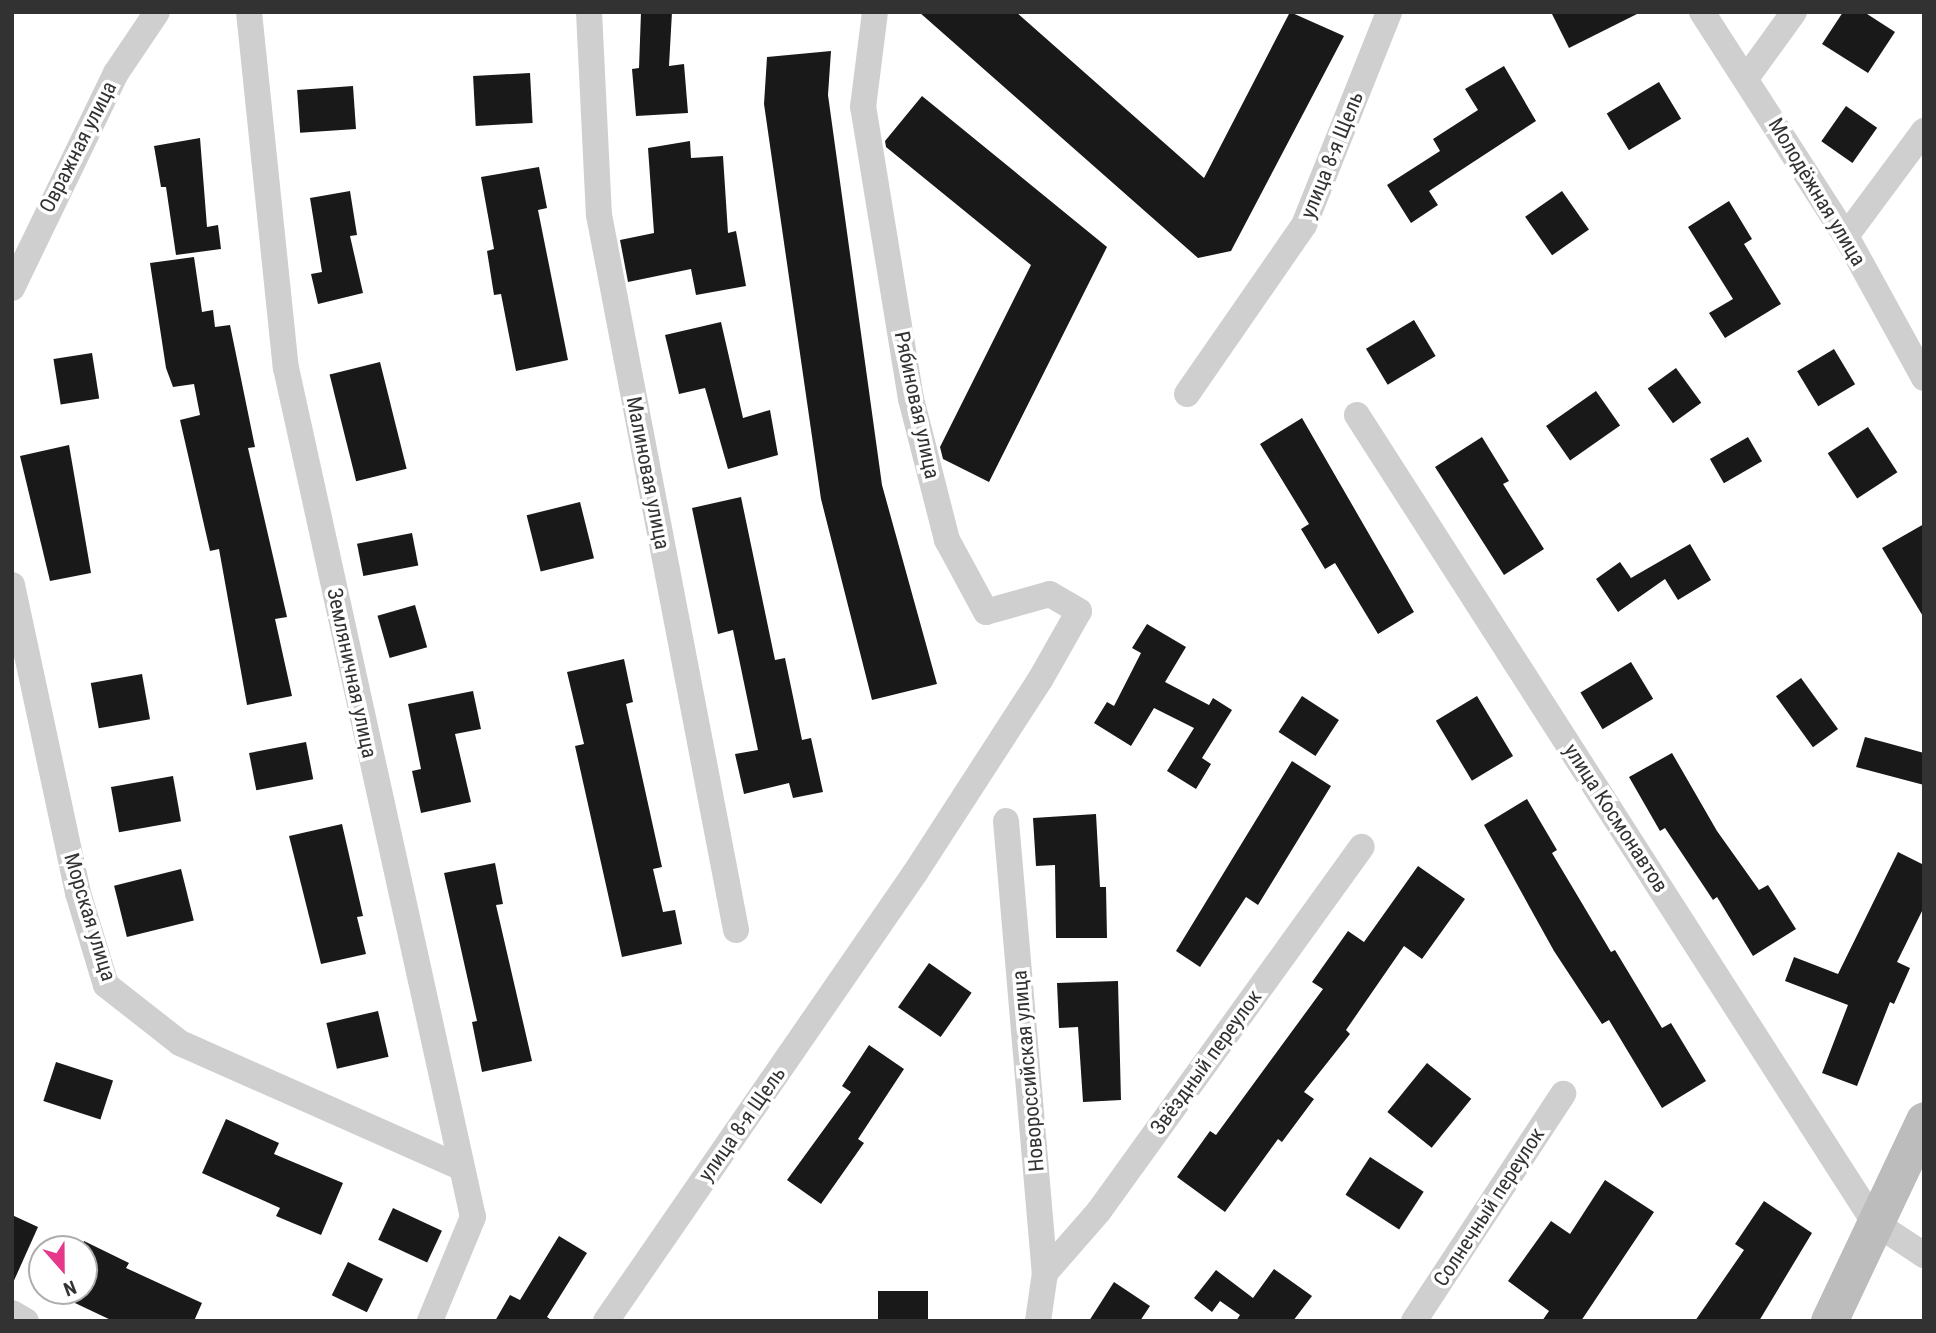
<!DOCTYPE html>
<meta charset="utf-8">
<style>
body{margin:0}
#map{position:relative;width:1936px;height:1333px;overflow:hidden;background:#fff;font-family:"Roboto Condensed",sans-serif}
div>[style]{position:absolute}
.building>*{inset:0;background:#191919;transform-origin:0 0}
.street>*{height:26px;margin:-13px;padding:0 13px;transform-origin:13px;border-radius:13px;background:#cfcfcf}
.secondary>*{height:37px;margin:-18.5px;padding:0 18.5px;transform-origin:18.5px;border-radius:18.5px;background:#bcbcbc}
span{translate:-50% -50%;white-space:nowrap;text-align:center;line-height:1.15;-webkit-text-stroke:7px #fff;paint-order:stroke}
.street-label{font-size:21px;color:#323232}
.frame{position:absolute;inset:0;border:14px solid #323232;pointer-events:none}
.north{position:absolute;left:28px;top:1235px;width:70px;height:70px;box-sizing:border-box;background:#fff;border:2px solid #adadad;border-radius:50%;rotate:159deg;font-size:19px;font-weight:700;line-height:28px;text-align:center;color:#323232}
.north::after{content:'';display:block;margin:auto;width:24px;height:32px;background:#e5388b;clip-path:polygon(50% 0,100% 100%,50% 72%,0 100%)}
</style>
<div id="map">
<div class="building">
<i style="clip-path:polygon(641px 12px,672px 12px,669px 66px,684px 64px,688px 113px,636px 116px,632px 69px,639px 68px)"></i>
<i style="clip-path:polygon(919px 12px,1016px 12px,1204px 178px,1290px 12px,1344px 36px,1231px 251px,1198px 258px)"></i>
<i style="clip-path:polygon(1551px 12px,1641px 12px,1569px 48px)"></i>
<i style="clip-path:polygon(1843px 12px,1864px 12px,1895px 32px,1868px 73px,1822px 44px)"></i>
<i style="clip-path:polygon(831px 51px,828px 95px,882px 485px,937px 684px,872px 700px,821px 499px,764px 104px,767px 57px)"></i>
<i style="clip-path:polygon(1504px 66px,1536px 121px,1429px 191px,1438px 205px,1411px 223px,1387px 185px,1440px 151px,1433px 139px,1478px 110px,1465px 89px)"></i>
<i style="left:530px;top:73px;width:50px;height:57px;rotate:87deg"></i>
<i style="left:1659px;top:82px;width:43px;height:61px;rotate:59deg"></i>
<i style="left:353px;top:86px;width:43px;height:56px;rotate:86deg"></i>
<i style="clip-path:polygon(922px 96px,1107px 247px,989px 482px,943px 459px,940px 447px,1031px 265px,886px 147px,885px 141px)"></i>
<i style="left:1846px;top:106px;width:38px;height:43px;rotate:35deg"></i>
<i style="clip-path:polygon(200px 138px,207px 227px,218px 225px,221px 249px,176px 255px,166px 187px,161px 187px,154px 146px)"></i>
<i style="clip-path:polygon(690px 141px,691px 158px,723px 156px,728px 233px,736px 231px,746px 286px,696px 295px,691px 269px,628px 282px,620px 240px,654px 233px,648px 148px)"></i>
<i style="clip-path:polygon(539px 167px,547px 208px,538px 210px,568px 360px,516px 371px,501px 294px,494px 295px,487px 251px,494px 249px,481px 177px)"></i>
<i style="clip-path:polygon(350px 191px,357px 235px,350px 236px,363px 293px,318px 304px,311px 274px,322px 272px,310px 198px)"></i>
<i style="left:1562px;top:191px;width:47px;height:45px;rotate:55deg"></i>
<i style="clip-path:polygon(1729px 201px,1752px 239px,1744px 244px,1781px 304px,1725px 338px,1709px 313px,1733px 299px,1688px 227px)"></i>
<i style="clip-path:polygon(194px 257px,202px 312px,213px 310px,215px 327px,230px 325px,255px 447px,248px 448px,287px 617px,275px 619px,292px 696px,247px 705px,219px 549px,210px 551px,180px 420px,200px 415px,194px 384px,173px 387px,166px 368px,150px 263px)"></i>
<i style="left:1414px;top:320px;width:42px;height:56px;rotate:59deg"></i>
<i style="clip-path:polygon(721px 322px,743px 418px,770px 410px,778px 455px,728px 469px,705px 388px,679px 394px,665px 335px)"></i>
<i style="left:1834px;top:349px;width:41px;height:43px;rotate:59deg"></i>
<i style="left:92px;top:353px;width:46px;height:39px;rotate:81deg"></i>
<i style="left:380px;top:362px;width:110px;height:52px;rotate:76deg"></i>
<i style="left:1676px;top:368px;width:43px;height:35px;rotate:54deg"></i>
<i style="left:1596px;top:391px;width:42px;height:61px;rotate:55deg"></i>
<i style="clip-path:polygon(1302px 418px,1414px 612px,1378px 634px,1335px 563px,1325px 569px,1301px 529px,1309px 524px,1260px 444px)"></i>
<i style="left:1868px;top:427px;width:54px;height:48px;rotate:57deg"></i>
<i style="clip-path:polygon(1482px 437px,1509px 481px,1503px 484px,1544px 549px,1504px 575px,1435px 467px)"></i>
<i style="left:1748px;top:437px;width:28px;height:44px;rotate:60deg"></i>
<i style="clip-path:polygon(69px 445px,91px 573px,50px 581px,20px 456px)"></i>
<i style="clip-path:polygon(741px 497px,775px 660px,785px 658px,802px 740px,811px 738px,823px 792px,793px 798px,789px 783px,744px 794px,735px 754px,758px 750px,733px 630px,718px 634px,692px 508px)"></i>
<i style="left:580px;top:502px;width:58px;height:55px;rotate:76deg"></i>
<i style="clip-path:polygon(1924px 524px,1924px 618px,1882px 548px)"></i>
<i style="left:412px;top:533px;width:33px;height:56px;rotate:79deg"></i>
<i style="clip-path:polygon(1690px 544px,1711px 580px,1678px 600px,1665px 579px,1618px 612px,1596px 579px,1620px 562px,1631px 578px)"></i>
<i style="left:415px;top:605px;width:44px;height:39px;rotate:74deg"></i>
<i style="clip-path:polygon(1147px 624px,1186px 647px,1165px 682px,1209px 705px,1213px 698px,1232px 710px,1202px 758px,1211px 764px,1196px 789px,1167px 771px,1194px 728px,1154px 708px,1131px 746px,1094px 723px,1107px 702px,1114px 706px,1141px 653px,1132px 648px)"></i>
<i style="clip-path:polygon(624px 659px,633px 702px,626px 704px,662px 867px,653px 869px,663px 912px,675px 910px,682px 944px,622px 957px,575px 746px,584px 744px,567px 672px)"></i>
<i style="left:1631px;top:662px;width:43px;height:59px;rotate:59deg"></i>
<i style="left:142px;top:674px;width:46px;height:52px;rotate:80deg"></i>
<i style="left:1801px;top:678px;width:63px;height:31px;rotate:54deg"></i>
<i style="clip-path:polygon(473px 691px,481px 729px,455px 734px,471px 802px,421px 813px,412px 771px,421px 769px,408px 704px)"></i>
<i style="left:1302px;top:696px;width:44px;height:43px;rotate:33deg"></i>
<i style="left:1477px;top:696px;width:70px;height:48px;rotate:59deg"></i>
<i style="clip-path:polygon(1865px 737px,1924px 753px,1924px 785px,1856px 767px)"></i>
<i style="left:306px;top:742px;width:38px;height:58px;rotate:79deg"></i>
<i style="clip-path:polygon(1672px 753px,1717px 831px,1759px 890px,1768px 885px,1796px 929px,1753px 956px,1717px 897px,1713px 900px,1665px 828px,1660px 831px,1629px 777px)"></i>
<i style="clip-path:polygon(1292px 761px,1331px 786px,1258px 905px,1246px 897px,1200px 967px,1176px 951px)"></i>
<i style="left:173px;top:776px;width:46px;height:63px;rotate:80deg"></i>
<i style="clip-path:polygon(1527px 799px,1557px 850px,1552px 853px,1611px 952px,1615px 950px,1662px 1028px,1671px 1023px,1706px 1081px,1662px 1108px,1609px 1020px,1602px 1024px,1554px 951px,1484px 825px)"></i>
<i style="clip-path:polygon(1096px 814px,1100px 887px,1106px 887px,1107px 938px,1056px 938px,1055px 865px,1036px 866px,1033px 818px)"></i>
<i style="clip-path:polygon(342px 824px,363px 916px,357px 917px,366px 954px,321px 964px,289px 836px)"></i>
<i style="clip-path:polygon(1898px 852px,1924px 865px,1924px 907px,1897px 962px,1910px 968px,1894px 1004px,1890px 1002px,1857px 1086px,1822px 1073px,1848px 1005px,1785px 981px,1794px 957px,1838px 974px)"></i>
<i style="clip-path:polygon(495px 863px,503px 904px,496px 905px,532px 1061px,482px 1072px,472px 1022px,477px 1021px,444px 873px)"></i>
<i style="clip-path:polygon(1418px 866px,1465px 899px,1422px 959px,1404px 946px,1346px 1030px,1350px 1034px,1304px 1092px,1314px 1099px,1282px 1142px,1278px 1139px,1225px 1212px,1177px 1177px,1210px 1131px,1216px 1135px,1323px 989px,1312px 982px,1348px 931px,1364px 942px)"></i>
<i style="left:181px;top:869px;width:53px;height:69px;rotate:76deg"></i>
<i style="left:929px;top:963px;width:52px;height:54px;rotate:35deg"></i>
<i style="clip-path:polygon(1118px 981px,1121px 1100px,1083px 1102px,1078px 1027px,1059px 1028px,1057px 983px)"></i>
<i style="left:378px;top:1011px;width:47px;height:53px;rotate:77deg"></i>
<i style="clip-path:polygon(869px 1045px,904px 1069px,858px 1139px,864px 1143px,821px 1204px,787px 1180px,851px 1092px,842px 1086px)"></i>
<i style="left:56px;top:1062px;width:60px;height:41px;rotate:18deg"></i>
<i style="left:1427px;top:1063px;width:57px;height:63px;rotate:39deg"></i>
<i style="clip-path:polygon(226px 1119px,279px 1143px,274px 1154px,343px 1183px,321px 1235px,276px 1216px,280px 1208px,202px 1173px)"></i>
<i style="left:1370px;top:1157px;width:64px;height:45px;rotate:33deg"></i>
<i style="clip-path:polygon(1605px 1180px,1654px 1212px,1581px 1321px,1542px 1321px,1549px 1311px,1508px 1281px,1551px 1221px,1570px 1234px)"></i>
<i style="clip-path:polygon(1764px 1201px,1812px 1233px,1759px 1321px,1695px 1321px,1744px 1250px,1735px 1244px)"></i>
<i style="left:393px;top:1208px;width:54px;height:35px;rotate:25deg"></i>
<i style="clip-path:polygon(12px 1215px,38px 1227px,12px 1285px)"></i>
<i style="clip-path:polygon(559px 1236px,587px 1253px,547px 1317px,553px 1321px,495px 1321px,510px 1295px,520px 1300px)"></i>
<i style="clip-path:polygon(84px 1241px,129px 1263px,126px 1268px,202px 1303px,194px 1321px,113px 1321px,58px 1295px,84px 1291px,84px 1249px,80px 1249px)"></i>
<i style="left:348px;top:1262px;width:39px;height:37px;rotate:26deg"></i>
<i style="clip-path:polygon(1274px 1269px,1312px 1296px,1293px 1321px,1236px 1321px,1240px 1315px,1220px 1301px,1212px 1312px,1194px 1298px,1216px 1270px,1253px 1298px)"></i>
<i style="clip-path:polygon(1114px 1282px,1150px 1306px,1140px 1321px,1089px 1321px)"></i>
<i style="left:878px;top:1291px;width:50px;height:30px"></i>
</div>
<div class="street">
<i style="left:249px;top:12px;width:358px;rotate:84.1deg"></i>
<i style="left:286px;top:368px;width:869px;rotate:77.58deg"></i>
<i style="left:473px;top:1217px;width:113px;rotate:112.5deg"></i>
<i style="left:589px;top:12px;width:203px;rotate:87.2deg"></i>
<i style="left:599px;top:215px;width:728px;rotate:79.15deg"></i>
<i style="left:1702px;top:12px;width:266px;rotate:57.3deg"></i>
<i style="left:1846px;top:236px;width:162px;rotate:61.2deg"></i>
<i style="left:1747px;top:77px;width:80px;rotate:-54.1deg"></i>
<i style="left:1846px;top:236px;width:131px;rotate:-53.4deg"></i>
<i style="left:12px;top:288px;width:239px;rotate:-64.2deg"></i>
<i style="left:116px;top:73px;width:73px;rotate:-56.1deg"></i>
<i style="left:1187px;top:394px;width:206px;rotate:-55.3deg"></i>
<i style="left:1304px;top:225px;width:229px;rotate:-68.2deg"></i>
<i style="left:1357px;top:415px;width:958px;rotate:57.35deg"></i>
<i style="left:1874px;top:1222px;width:60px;rotate:33.4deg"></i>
<i style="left:12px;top:585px;width:315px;rotate:77.9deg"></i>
<i style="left:78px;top:893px;width:96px;rotate:73.1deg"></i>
<i style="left:106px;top:985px;width:94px;rotate:38.1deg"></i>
<i style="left:180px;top:1043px;width:304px;rotate:23.9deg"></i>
<i style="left:1006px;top:821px;width:454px;rotate:85.1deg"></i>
<i style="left:1045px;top:1273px;width:49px;rotate:98.3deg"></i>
<i style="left:1045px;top:1273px;width:82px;rotate:-48.9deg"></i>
<i style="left:1099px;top:1211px;width:449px;rotate:-54.2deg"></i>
<i style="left:12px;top:1313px;width:16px;rotate:30deg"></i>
<i style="left:606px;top:1321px;width:544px;rotate:-55.4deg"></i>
<i style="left:915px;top:873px;width:230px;rotate:-57.1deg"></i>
<i style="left:1040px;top:680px;width:79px;rotate:-60.5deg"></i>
<i style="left:1079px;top:611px;width:34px;rotate:-150deg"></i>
<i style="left:1050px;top:594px;width:66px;rotate:164.3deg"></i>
<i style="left:986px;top:612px;width:82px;rotate:-118.4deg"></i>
<i style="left:947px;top:540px;width:146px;rotate:-104.3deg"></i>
<i style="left:911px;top:399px;width:296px;rotate:-99.3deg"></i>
<i style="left:863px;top:107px;width:96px;rotate:-82.8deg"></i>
<i style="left:1414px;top:1321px;width:272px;rotate:-56.7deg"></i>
</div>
<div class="secondary">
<i style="left:1829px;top:1321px;width:222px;rotate:-64.7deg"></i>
</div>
<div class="street-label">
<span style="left:78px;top:147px;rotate:-63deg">Овражная улица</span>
<span style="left:1332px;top:155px;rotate:-68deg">улица 8-я Щель</span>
<span style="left:1817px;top:192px;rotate:59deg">Молодёжная улица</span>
<span style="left:917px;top:405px;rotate:78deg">Рябиновая улица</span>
<span style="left:648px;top:473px;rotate:79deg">Малиновая улица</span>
<span style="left:352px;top:673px;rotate:78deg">Земляничная улица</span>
<span style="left:1616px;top:818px;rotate:57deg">улица Космонавтов</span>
<span style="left:90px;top:917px;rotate:73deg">Морская улица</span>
<span style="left:1206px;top:1062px;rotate:-54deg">Звёздный переулок</span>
<span style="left:1028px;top:1071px;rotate:-95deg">Новороссийская улица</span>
<span style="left:742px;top:1124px;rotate:-55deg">улица 8-я Щель</span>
<span style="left:1489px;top:1207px;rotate:-57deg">Солнечный переулок</span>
</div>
<div class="frame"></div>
<div class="north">N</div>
</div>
